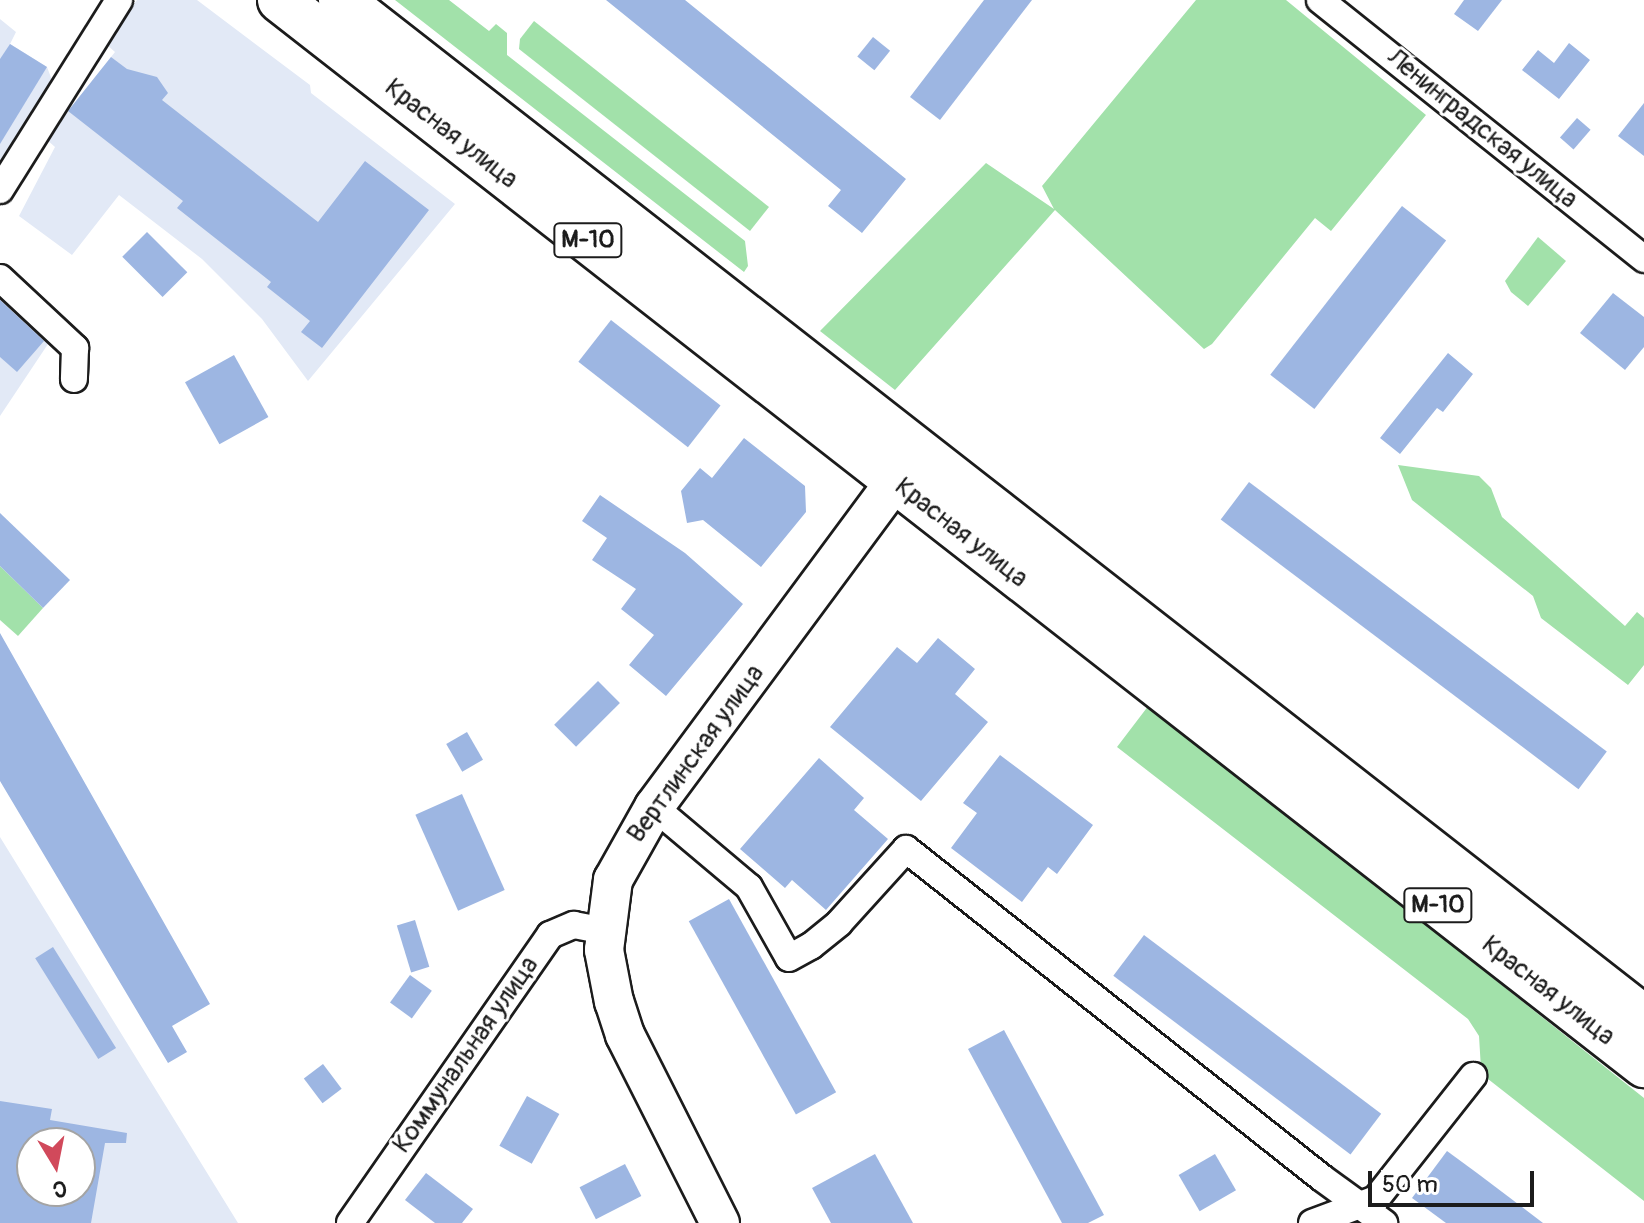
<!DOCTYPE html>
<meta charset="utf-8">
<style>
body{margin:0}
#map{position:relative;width:1644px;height:1223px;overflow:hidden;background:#fff;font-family:Pangolin,sans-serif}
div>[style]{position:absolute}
.built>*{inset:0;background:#e2e9f6}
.green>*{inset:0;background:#a2e1aa}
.building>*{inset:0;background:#9db6e2;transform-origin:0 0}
.roads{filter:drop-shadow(2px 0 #1c1c1c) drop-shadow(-2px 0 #1c1c1c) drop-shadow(0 2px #1c1c1c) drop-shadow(0 -2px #1c1c1c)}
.minor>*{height:26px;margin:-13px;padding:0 13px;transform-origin:13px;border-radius:13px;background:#fff}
.secondary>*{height:38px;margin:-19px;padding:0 19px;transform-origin:19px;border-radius:19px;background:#fff}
.trunk>*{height:44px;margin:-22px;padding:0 22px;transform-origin:22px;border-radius:22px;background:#fff}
span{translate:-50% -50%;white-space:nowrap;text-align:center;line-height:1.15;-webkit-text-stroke:6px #fff;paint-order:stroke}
.shield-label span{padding:2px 6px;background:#fff;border:2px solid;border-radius:6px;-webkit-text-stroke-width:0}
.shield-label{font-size:24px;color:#1c1c1c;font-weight:700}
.street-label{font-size:26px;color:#1c1c1c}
.north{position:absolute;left:16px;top:1127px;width:80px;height:80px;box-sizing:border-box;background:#fff;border:2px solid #a4a4a4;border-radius:50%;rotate:170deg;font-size:22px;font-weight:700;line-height:32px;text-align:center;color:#1c1c1c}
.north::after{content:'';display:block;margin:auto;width:28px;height:36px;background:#d1495b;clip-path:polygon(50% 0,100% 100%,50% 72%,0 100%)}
.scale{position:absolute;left:1368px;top:1171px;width:166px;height:36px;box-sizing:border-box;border:4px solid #1c1c1c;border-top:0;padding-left:10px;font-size:24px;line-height:28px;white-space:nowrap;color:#1c1c1c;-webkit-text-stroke:6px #fff;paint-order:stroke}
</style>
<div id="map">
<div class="built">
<i style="clip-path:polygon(137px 0,197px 0,310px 85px,311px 93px,455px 204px,308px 381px,262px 319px,202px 259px,119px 195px,72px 255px,19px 216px,55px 147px,46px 139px,115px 52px,106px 44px)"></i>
<i style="clip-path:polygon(0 19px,16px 32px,10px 44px,47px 67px,52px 80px,0 164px)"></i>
<i style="clip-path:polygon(0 292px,52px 338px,0 416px)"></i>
<i style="clip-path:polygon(evenodd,0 837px,238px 1223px,0 1223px,0 837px,32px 1143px,80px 1143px,80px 1191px,32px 1191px,32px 1143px)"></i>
</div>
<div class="green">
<i style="clip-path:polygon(395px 0,449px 0,489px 31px,496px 24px,507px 33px,507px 55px,745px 241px,748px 266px,744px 272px)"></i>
<i style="clip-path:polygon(1196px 0,1286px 0,1426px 115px,1331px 231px,1315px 218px,1212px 344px,1204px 349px,1055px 210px,895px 390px,820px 331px,986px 163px,1054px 209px,1042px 186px)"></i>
<i style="clip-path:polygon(534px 21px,769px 207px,750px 231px,519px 49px,520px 39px)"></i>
<i style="clip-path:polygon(1538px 237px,1566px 261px,1528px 306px,1511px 292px,1505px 281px)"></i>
<i style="clip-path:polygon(1398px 465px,1479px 476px,1491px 488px,1502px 517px,1625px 626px,1637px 612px,1644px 618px,1644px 665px,1628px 685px,1541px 618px,1533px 596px,1412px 500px)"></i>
<i style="clip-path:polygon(0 566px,43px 608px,18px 636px,0 620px)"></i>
<i style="clip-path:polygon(1149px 705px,1644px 1098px,1644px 1201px,1488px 1079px,1481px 1069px,1479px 1036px,1468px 1019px,1117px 747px)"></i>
</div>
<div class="building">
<i style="clip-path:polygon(606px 0,685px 0,906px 179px,862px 233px,828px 206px,841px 190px)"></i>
<i style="clip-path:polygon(984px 0,1032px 0,940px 120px,910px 97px)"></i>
<i style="clip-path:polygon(1464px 0,1502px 0,1478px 31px,1454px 14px)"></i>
<i style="left:873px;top:37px;width:22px;height:25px;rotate:39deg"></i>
<i style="clip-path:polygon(1569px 43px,1590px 60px,1559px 99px,1522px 70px,1538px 50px,1554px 63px)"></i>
<i style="clip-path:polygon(10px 44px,47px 67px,0 144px,0 59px)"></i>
<i style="clip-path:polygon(111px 57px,127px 69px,157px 77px,168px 93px,162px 100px,318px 222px,365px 161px,429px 210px,322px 348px,301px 332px,310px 321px,267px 287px,271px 282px,177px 208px,183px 201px,68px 111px)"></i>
<i style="clip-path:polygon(1644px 103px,1644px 156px,1618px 136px)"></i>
<i style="left:1577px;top:118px;width:18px;height:26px;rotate:41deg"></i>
<i style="left:1402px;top:206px;width:56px;height:214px;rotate:38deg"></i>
<i style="left:147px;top:232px;width:57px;height:35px;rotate:45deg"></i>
<i style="clip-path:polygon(1613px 293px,1644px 317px,1644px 347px,1625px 370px,1580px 333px)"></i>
<i style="clip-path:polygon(0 300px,44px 341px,17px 372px,0 357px)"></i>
<i style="left:611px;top:320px;width:139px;height:53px;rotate:38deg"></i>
<i style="clip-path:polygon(1448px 353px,1473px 374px,1443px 412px,1437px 408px,1400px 454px,1380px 438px)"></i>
<i style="left:234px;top:355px;width:71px;height:56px;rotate:61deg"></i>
<i style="clip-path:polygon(744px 438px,805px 486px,806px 512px,761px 567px,703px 520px,687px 523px,681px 491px,700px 468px,712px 478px)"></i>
<i style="left:1249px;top:482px;width:448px;height:47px;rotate:37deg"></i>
<i style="clip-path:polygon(600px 495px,685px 553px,743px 604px,666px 696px,629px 665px,654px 635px,621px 609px,636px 589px,592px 560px,607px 538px,582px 521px)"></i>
<i style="clip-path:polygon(0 513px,70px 580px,43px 608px,0 566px)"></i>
<i style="clip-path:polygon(0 633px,210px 1004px,172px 1026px,187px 1052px,168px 1063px,0 781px)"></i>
<i style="clip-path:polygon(938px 638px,975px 669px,955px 694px,988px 722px,921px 801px,830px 727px,897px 647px,917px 663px)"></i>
<i style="left:598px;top:681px;width:31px;height:62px;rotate:45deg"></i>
<i style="left:467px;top:732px;width:32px;height:24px;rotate:60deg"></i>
<i style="clip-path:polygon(1000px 755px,1093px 825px,1057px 874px,1048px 867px,1022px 902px,951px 848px,977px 813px,963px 803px)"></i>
<i style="clip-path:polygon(819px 758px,864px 798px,854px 810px,888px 839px,826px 910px,792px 880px,785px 888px,740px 849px)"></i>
<i style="left:462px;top:794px;width:105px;height:51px;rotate:66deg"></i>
<i style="left:729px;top:899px;width:221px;height:46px;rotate:61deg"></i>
<i style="left:415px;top:920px;width:49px;height:19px;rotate:73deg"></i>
<i style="left:1144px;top:935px;width:297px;height:51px;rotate:37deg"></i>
<i style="left:53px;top:947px;width:119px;height:21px;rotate:58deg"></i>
<i style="left:410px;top:975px;width:27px;height:34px;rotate:36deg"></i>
<i style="clip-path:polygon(1004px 1030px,1104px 1215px,1088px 1223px,1062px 1223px,968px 1049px)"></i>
<i style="left:323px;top:1064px;width:31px;height:24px;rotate:53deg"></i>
<i style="left:527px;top:1096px;width:37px;height:57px;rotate:29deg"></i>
<i style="clip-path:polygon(evenodd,0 1101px,52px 1109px,50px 1120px,127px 1133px,126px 1143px,105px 1143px,91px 1223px,0 1223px,0 1101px,32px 1143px,80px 1143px,80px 1191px,32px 1191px,32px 1143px)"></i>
<i style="clip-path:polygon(1447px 1151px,1477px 1173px,1543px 1223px,1446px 1223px,1412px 1198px)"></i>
<i style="clip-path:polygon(875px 1154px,913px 1223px,831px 1223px,812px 1188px)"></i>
<i style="left:1215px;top:1154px;width:42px;height:42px;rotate:60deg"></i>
<i style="left:625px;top:1164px;width:36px;height:51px;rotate:63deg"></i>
<i style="clip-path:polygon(426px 1173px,473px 1209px,462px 1223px,435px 1223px,405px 1200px)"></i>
</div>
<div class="roads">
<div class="minor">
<i style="left:1320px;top:0;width:415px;rotate:38.6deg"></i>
<i style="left:0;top:190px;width:224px;rotate:-57.9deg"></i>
<i style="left:0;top:278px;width:103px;rotate:43deg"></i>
<i style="left:75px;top:348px;width:31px;rotate:92deg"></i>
<i style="left:654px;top:807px;width:124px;rotate:40.1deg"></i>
<i style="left:749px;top:887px;width:81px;rotate:60.6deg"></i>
<i style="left:789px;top:958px;width:25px;rotate:-29deg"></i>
<i style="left:811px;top:946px;width:36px;rotate:-39deg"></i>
<i style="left:839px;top:923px;width:100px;rotate:-47.8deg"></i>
<i style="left:906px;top:849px;width:530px;rotate:38.34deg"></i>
<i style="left:1322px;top:1178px;width:77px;rotate:36deg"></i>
<i style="left:350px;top:1223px;width:351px;rotate:-55.2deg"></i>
<i style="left:550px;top:935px;width:26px;rotate:-23deg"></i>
<i style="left:574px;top:925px;width:32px;rotate:11deg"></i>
<i style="left:1312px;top:1223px;width:68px;rotate:-20.6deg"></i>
<i style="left:1376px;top:1199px;width:157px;rotate:-51.7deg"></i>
</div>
<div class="secondary">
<i style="left:720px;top:1223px;width:211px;rotate:-116.8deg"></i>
<i style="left:625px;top:1035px;width:35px;rotate:-108deg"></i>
<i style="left:614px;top:1002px;width:53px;rotate:-100.9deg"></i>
<i style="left:604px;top:950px;width:71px;rotate:-82.7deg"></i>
<i style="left:613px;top:880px;width:84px;rotate:-60.7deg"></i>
<i style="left:654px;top:807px;width:437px;rotate:-53.5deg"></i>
</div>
<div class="trunk">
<i style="left:280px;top:0;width:1731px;rotate:37.98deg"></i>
<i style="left:341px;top:0;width:1654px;rotate:38deg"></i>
</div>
</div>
<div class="shield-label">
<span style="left:588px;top:240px">М-10</span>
<span style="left:1438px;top:905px">М-10</span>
</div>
<div class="street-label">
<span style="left:1482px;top:129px;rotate:39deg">Ленинградская улица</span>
<span style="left:451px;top:134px;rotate:38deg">Красная улица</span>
<span style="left:961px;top:533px;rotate:38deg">Красная улица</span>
<span style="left:696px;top:754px;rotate:-54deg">Вертлинская улица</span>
<span style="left:1548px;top:991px;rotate:38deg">Красная улица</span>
<span style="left:466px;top:1055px;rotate:-55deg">Коммунальная улица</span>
</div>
<div class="north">С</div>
<div class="scale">50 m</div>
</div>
